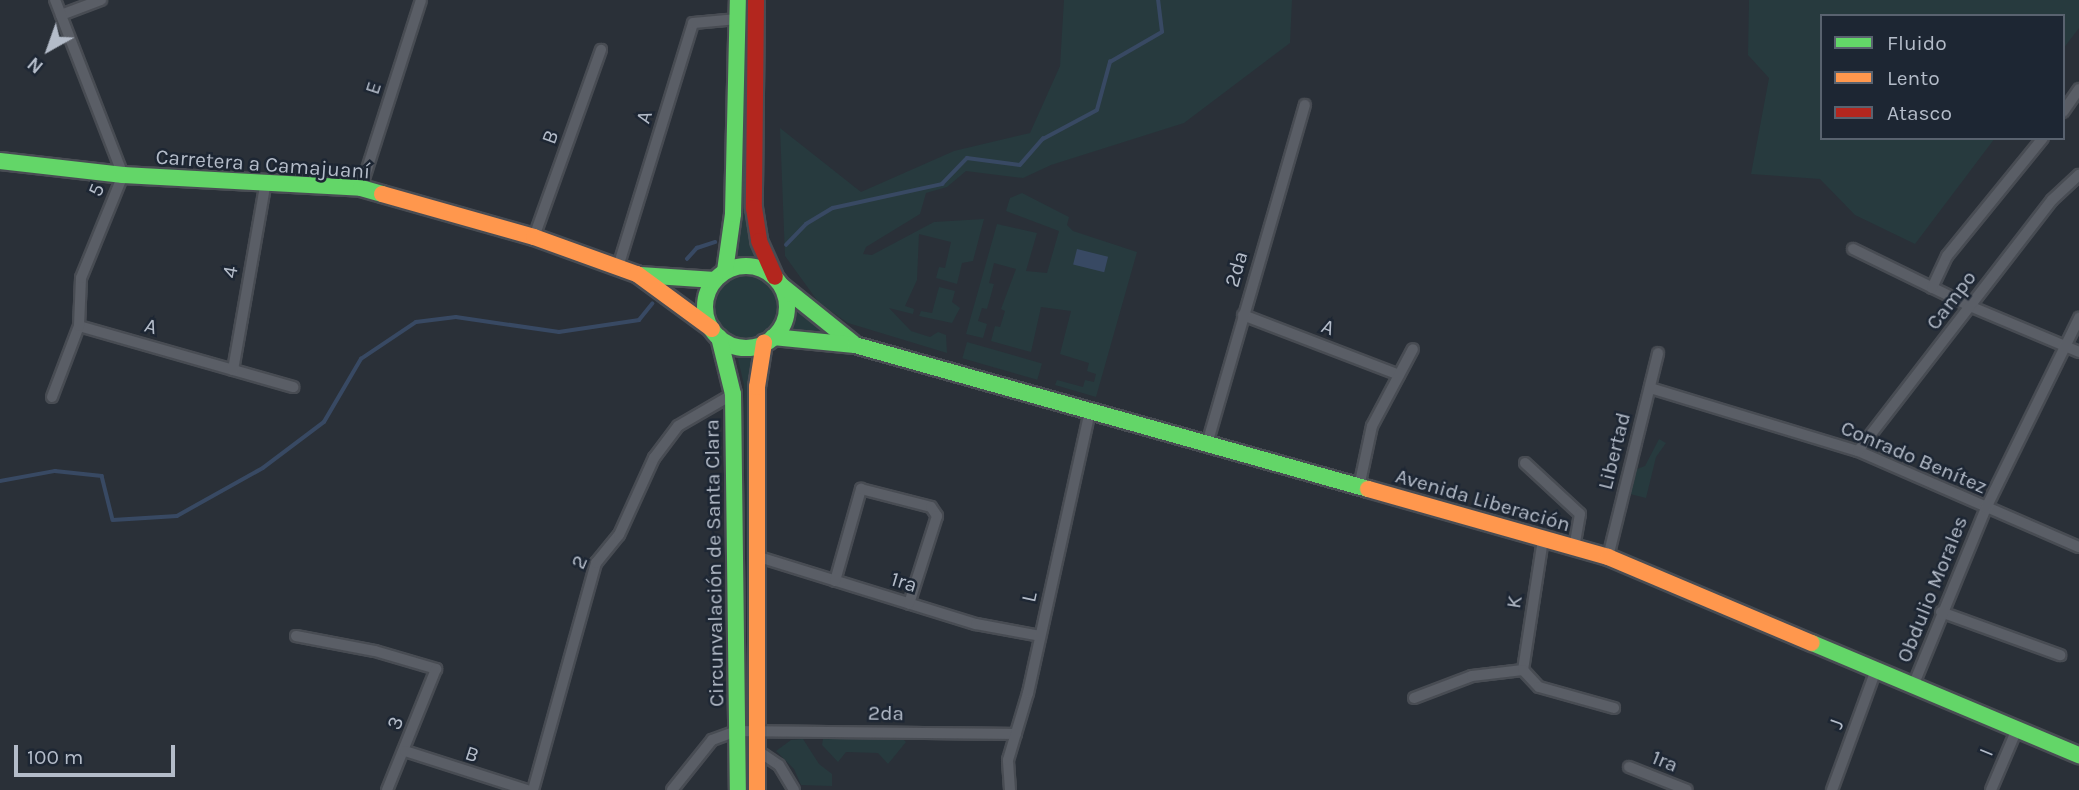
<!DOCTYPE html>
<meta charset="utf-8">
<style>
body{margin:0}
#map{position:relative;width:2079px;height:790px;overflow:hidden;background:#2a3038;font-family:Karla,sans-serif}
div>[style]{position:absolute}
.green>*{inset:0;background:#273a3e;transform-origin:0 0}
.round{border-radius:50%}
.water>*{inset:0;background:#384963;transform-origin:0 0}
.stream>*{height:3.5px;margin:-1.75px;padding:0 1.75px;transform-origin:1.75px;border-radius:1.75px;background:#384963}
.roads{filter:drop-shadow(2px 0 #484c53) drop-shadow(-2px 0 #484c53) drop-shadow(0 2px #484c53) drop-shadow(0 -2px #484c53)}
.street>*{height:10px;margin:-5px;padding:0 5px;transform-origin:5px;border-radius:5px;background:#5a5e66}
.fast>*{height:16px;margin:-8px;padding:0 8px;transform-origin:8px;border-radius:8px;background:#63d668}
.fast>.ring{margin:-8px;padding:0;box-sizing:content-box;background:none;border:16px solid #63d668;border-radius:50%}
.slow>*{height:16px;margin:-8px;padding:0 8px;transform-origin:8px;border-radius:8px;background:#ff974d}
.jam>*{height:16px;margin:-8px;padding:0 8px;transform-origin:8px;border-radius:8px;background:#b3261e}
span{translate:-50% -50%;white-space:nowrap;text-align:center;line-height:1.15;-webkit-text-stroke:5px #1d2633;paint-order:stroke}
.street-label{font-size:21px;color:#b4bcc9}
.legend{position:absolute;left:1820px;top:14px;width:245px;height:126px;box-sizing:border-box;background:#1d2633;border:2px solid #59626f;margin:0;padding:9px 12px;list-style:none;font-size:21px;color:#b4bcc9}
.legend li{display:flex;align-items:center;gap:14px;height:35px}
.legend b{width:35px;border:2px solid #59626f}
.north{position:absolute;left:14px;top:14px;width:70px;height:70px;-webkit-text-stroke:5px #1d2633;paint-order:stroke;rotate:220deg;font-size:19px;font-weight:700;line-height:28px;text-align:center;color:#b4bcc9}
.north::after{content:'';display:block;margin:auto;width:24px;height:32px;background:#b4bcc9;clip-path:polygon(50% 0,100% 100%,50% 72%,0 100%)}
.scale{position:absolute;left:14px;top:745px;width:161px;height:32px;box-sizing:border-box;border:4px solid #b4bcc9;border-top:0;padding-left:9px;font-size:21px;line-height:24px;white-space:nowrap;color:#b4bcc9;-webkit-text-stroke:5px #1d2633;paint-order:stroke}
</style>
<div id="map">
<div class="green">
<i style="clip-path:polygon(1064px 0,1292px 0,1290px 43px,1184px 123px,1051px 165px,1023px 178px,966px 171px,947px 187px,926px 193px,920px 214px,866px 247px,863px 254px,872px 255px,934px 222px,984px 219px,973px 261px,962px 263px,957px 284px,936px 278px,939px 267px,945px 268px,951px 242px,919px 234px,917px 280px,905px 306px,914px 309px,913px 314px,889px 308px,911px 331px,930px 337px,938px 332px,946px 335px,947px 353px,848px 323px,819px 303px,785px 256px,780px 128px,861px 192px,954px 151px,1030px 133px,1060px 66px)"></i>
<i style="clip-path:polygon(1749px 0,2079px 0,2079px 28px,2063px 49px,2063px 16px,1822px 16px,1822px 138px,1995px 138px,1915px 244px,1855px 215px,1820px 179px,1751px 174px,1769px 78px,1748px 55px)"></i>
<i style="clip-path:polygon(745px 82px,757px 259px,737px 258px)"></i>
<i style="clip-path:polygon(1022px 193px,1069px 217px,1067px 225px,1073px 231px,1137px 252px,1096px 397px,1055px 385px,1057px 380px,1083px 387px,1085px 380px,1094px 382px,1096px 374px,1087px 371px,1089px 363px,1060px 354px,1071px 311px,1041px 307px,1031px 352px,991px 341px,995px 326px,1000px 327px,1005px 311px,1001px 309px,1016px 269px,994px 263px,989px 283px,994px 284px,987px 309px,982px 308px,978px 321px,987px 324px,983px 338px,966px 334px,997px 224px,1037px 233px,1026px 271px,1047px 273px,1059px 231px,1006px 211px,1010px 198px)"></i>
<i class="round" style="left:713px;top:274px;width:66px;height:66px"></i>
<i style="clip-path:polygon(939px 287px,955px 291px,952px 302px,960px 308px,952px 323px,919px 316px,921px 311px,932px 313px)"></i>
<i style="clip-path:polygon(796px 309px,838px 339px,788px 335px)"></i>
<i style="left:967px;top:342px;width:78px;height:17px;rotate:16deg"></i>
<i style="clip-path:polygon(737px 355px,757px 356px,748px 710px,744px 385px)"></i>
<i style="clip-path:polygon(1659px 439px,1666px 443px,1656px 457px,1646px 498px,1630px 494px,1637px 469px,1645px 466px)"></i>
<i style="clip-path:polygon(803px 739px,819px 764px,832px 774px,832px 786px,801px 785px,794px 769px,776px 751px,791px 740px)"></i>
<i style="clip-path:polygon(823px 739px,903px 739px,906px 742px,888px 764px,878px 753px,846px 752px,838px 762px,822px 745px)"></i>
</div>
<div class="water">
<i style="left:1077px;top:249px;width:32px;height:16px;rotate:14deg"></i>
</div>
<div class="stream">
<i style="left:786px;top:245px;width:29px;rotate:-46deg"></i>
<i style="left:806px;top:224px;width:31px;rotate:-31deg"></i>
<i style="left:833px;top:208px;width:112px;rotate:-12.4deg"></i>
<i style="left:942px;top:184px;width:36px;rotate:-46deg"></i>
<i style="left:967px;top:158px;width:53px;rotate:7.5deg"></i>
<i style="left:1020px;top:165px;width:35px;rotate:-49deg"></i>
<i style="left:1043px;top:139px;width:61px;rotate:-28.2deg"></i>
<i style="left:1097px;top:110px;width:50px;rotate:-74.8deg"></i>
<i style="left:1110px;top:62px;width:60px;rotate:-30deg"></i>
<i style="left:1162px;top:32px;width:32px;rotate:-97deg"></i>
<i style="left:687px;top:259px;width:15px;rotate:-48deg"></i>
<i style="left:697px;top:248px;width:19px;rotate:-18deg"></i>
<i style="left:0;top:481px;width:56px;rotate:-10.3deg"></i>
<i style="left:55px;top:471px;width:47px;rotate:6.1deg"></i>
<i style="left:102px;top:476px;width:45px;rotate:76deg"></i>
<i style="left:113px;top:520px;width:64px;rotate:-3.6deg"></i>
<i style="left:177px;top:516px;width:98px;rotate:-29.2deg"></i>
<i style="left:263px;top:468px;width:76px;rotate:-37deg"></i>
<i style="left:324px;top:422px;width:73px;rotate:-59.6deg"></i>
<i style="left:361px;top:359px;width:66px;rotate:-33.9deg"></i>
<i style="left:416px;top:322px;width:40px;rotate:-7.1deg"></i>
<i style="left:456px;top:317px;width:104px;rotate:8.3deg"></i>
<i style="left:559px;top:332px;width:81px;rotate:-8.5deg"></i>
<i style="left:639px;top:320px;width:21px;rotate:-51deg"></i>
</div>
<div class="roads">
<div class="street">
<i style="left:61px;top:15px;width:43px;rotate:-20.6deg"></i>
<i style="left:2063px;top:112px;width:28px;rotate:-55deg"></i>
<i style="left:361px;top:188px;width:197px;rotate:-72.3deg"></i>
<i style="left:534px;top:237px;width:199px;rotate:-70.3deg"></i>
<i style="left:1853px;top:249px;width:132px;rotate:26deg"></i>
<i style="left:1972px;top:307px;width:116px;rotate:22.8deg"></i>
<i style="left:618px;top:267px;width:255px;rotate:-72.9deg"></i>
<i style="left:693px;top:23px;width:45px;rotate:-5.1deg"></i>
<i style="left:1932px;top:288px;width:35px;rotate:-65deg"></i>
<i style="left:1947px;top:256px;width:152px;rotate:-50.9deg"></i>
<i style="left:1243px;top:315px;width:167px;rotate:21deg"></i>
<i style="left:79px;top:326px;width:223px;rotate:15.9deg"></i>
<i style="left:233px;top:370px;width:192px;rotate:-80.1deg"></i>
<i style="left:1650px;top:388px;width:217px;rotate:16.9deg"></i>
<i style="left:1858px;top:451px;width:241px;rotate:23.5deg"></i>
<i style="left:52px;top:397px;width:76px;rotate:-69.2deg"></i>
<i style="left:79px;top:326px;width:48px;rotate:-87.6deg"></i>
<i style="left:81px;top:278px;width:111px;rotate:-67.8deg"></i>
<i style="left:123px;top:175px;width:188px;rotate:-111.2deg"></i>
<i style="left:1207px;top:444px;width:353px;rotate:-73.9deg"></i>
<i style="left:1858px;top:451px;width:317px;rotate:-52.3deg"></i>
<i style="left:2052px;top:200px;width:37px;rotate:-43deg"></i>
<i style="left:1525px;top:463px;width:75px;rotate:42.8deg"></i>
<i style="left:1580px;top:514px;width:35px;rotate:100deg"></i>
<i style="left:1359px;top:487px;width:62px;rotate:-78deg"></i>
<i style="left:1372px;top:426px;width:87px;rotate:-62deg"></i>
<i style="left:759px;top:557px;width:227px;rotate:17.2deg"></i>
<i style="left:976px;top:624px;width:65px;rotate:10.6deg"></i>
<i style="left:1608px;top:557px;width:210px;rotate:-76.2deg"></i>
<i style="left:835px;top:581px;width:96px;rotate:-74.2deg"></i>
<i style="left:861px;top:489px;width:72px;rotate:14.4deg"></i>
<i style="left:931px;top:507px;width:11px;rotate:56deg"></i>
<i style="left:937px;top:516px;width:92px;rotate:107.7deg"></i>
<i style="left:1941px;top:612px;width:127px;rotate:19.9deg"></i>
<i style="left:296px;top:636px;width:80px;rotate:10.8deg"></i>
<i style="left:375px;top:651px;width:64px;rotate:16.4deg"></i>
<i style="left:436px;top:669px;width:131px;rotate:112deg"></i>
<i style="left:1523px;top:670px;width:133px;rotate:-81.3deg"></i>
<i style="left:1913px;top:686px;width:192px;rotate:-67.7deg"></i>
<i style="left:1986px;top:508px;width:212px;rotate:-63.9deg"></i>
<i style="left:1414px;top:698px;width:62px;rotate:-20.8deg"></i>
<i style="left:1472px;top:676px;width:51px;rotate:-6.7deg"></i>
<i style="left:1523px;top:670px;width:23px;rotate:47deg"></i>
<i style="left:1539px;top:687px;width:78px;rotate:15.6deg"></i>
<i style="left:755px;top:749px;width:29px;rotate:34deg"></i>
<i style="left:779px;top:765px;width:29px;rotate:59deg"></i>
<i style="left:405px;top:751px;width:128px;rotate:17.7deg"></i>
<i style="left:1629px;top:767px;width:62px;rotate:21.6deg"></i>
<i style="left:533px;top:790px;width:236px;rotate:-74.5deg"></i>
<i style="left:596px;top:563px;width:36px;rotate:-51deg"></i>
<i style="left:619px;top:535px;width:85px;rotate:-65.6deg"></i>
<i style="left:654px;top:458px;width:40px;rotate:-53deg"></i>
<i style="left:678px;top:426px;width:64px;rotate:-30.2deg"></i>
<i style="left:672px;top:790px;width:64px;rotate:-51.3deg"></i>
<i style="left:712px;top:740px;width:27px;rotate:-20deg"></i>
<i style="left:737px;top:731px;width:279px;rotate:0.6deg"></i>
<i style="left:1010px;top:790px;width:30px;rotate:-94deg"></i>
<i style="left:1008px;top:760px;width:70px;rotate:-73.4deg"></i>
<i style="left:1028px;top:693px;width:289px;rotate:-77.6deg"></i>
<i style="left:1832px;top:790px;width:128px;rotate:-69.9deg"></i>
<i style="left:1991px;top:790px;width:66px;rotate:-66.9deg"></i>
</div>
<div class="fast">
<i style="left:0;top:161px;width:124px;rotate:6.5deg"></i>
<i style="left:123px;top:175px;width:238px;rotate:3.1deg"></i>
<i style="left:361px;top:188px;width:22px;rotate:16deg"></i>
<i class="ring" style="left:705px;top:266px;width:66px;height:66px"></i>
<i style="left:725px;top:271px;width:58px;rotate:-82deg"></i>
<i style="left:733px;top:214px;width:214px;rotate:-88.7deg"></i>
<i style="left:640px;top:275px;width:75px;rotate:3.8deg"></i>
<i style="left:782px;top:286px;width:91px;rotate:38.8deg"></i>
<i style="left:719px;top:337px;width:59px;rotate:76.2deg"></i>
<i style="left:733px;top:394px;width:396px;rotate:89.3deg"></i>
<i style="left:773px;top:337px;width:82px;rotate:5.6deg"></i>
<i style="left:855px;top:345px;width:533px;rotate:15.68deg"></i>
<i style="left:1812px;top:643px;width:290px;rotate:22.8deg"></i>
</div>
<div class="slow">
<i style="left:382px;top:194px;width:158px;rotate:15.8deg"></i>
<i style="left:534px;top:237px;width:109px;rotate:19.8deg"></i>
<i style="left:637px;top:274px;width:93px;rotate:36.3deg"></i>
<i style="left:1368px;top:489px;width:249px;rotate:15.8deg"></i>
<i style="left:1608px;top:557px;width:221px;rotate:22.9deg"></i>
<i style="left:757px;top:790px;width:403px;rotate:-90deg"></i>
<i style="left:757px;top:387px;width:45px;rotate:-81deg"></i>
</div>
<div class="jam">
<i style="left:756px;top:0;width:208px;rotate:90.6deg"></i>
<i style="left:754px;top:208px;width:33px;rotate:81deg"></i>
<i style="left:759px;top:241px;width:39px;rotate:66deg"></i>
</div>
</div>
<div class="street-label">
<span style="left:373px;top:88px;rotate:-72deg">E</span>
<span style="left:644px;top:117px;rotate:-73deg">A</span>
<span style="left:550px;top:137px;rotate:-70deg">B</span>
<span style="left:263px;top:164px;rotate:4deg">Carretera a Camajuaní</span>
<span style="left:96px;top:190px;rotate:-68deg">5</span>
<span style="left:1236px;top:269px;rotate:-74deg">2da</span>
<span style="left:230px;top:272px;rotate:-80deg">4</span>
<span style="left:1951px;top:300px;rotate:-53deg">Campo</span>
<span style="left:151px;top:326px;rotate:16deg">A</span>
<span style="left:1328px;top:327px;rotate:21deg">A</span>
<span style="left:1614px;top:451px;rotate:-76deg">Libertad</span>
<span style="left:1914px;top:457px;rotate:23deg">Conrado Benítez</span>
<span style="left:1483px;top:500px;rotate:16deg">Avenida Liberación</span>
<span style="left:579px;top:562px;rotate:-67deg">2</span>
<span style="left:714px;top:563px;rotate:-91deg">Circunvalación de Santa Clara</span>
<span style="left:904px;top:582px;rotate:17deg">1ra</span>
<span style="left:1932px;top:589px;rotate:-68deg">Obdulio Morales</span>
<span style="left:1029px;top:597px;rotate:-78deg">L</span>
<span style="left:1514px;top:602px;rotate:-81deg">K</span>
<span style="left:886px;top:713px;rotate:1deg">2da</span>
<span style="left:395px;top:723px;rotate:-69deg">3</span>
<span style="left:1836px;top:724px;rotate:-70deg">J</span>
<span style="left:1986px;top:752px;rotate:-67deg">I</span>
<span style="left:472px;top:754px;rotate:18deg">B</span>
<span style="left:1665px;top:761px;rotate:22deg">1ra</span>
</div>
<ul class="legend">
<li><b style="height:9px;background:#63d668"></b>Fluido</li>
<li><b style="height:9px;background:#ff974d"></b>Lento</li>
<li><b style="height:9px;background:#b3261e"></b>Atasco</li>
</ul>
<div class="north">N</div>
<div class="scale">100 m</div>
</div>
